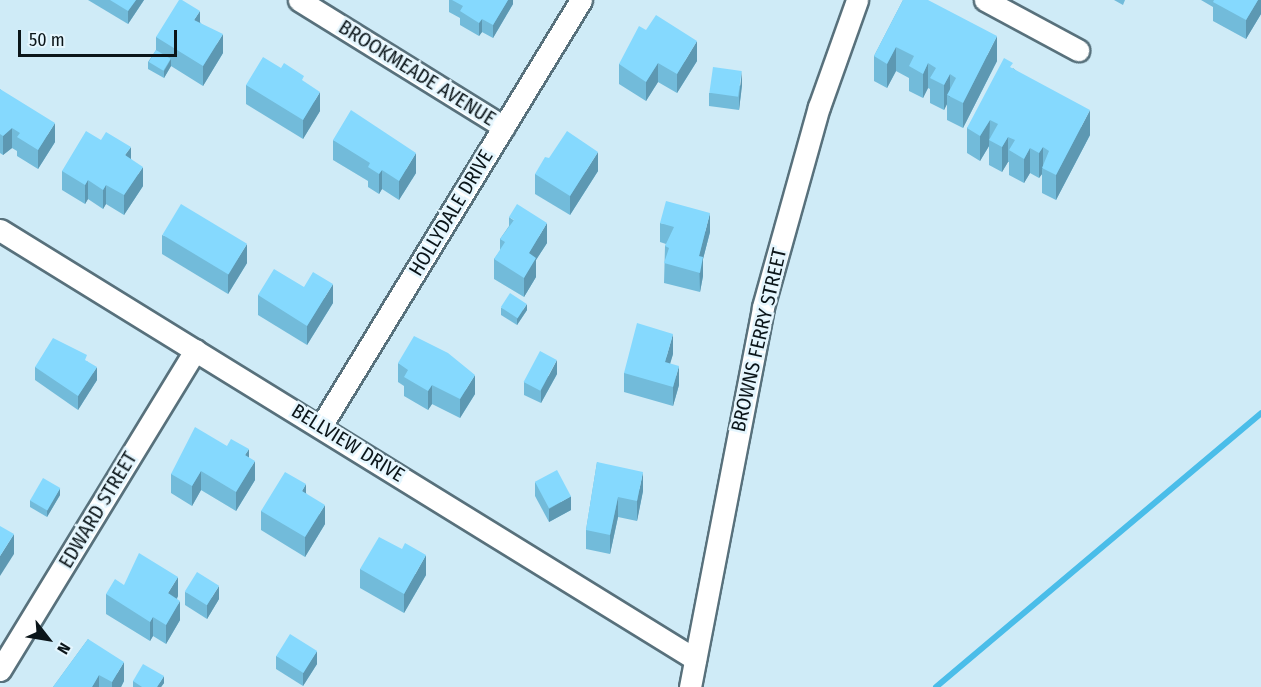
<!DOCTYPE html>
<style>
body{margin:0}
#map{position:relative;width:1261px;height:687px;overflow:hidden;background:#cfebf7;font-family:"Fira Sans Condensed",sans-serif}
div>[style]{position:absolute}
.stream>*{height:6px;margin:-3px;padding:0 3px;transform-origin:3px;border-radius:3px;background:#4abde9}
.roads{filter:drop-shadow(2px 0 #58717c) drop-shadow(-2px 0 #58717c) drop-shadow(0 2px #58717c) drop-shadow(0 -2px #58717c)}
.minor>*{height:21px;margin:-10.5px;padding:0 10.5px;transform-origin:10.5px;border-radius:10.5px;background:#fff}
.wall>*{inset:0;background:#72bbda}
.shaded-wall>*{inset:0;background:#5d98b2}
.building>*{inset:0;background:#85d9fe;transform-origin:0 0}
span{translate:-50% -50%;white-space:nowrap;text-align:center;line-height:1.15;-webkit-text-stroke:5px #e5f6fe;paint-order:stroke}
.street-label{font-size:20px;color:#0b1519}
.north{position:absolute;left:18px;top:609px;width:60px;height:60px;-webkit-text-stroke:4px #e5f6fe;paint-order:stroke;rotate:121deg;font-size:16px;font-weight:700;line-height:24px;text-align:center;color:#0b1519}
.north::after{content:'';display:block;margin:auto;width:21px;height:27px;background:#0b1519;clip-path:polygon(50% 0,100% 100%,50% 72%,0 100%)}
.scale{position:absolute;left:18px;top:30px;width:159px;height:27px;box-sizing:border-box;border:3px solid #0b1519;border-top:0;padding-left:8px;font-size:18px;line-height:21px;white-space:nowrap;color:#0b1519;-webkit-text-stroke:4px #e5f6fe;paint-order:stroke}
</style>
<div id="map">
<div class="stream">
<i style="left:936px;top:687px;width:425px;rotate:-40.1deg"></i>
</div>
<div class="roads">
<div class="minor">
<i style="left:299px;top:0;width:241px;rotate:31.8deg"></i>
<i style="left:985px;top:0;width:106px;rotate:28.3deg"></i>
<i style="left:0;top:230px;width:817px;rotate:31.69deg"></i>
<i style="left:321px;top:426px;width:499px;rotate:-58.6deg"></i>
<i style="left:0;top:670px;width:375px;rotate:-58.6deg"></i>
<i style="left:690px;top:687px;width:387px;rotate:-79.1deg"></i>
<i style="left:763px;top:307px;width:208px;rotate:-74.4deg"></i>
<i style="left:819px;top:107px;width:114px;rotate:-70.4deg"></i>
</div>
</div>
<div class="wall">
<i style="clip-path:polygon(88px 0,144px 0,128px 24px)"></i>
<i style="clip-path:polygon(449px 0,513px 0,513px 4px,493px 38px,482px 32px,479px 36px,460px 25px,460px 18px,449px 12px)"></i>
<i style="clip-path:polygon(903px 0,997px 61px,963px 128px,947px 120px,947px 104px,944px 110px,930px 103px,930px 89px,928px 88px,923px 98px,909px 91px,909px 78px,896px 71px,887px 88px,874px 81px,874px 56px)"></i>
<i style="clip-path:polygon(1114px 0,1125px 0,1123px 5px)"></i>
<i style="clip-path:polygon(1201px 0,1261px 0,1261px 14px,1246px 39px,1213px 21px,1213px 7px)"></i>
<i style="clip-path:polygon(200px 22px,223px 53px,203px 86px,171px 66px,164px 78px,148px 69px,148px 62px,156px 50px,156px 37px)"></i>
<i style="clip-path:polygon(697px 61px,677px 93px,658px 82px,646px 101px,619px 84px,619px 64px)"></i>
<i style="clip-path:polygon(1013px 68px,1090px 135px,1056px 200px,1042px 193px,1042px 174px,1039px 178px,1030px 173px,1024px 183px,1009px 175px,1009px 162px,1008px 162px,1002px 172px,989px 165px,989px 146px,980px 161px,967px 153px,967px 128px)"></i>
<i style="clip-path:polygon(304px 82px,320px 111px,303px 139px,246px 104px,246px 85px)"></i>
<i style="clip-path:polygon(742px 85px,739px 110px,709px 106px,709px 93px)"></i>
<i style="clip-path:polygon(0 89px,55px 142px,38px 169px,17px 156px,17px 151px,12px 148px,3px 155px,0 153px)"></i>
<i style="clip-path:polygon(333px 140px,416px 173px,399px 200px,382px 189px,379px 194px,368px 187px,368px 181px,333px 160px)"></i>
<i style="clip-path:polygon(131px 159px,143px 186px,124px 215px,106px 204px,103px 209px,88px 199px,85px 204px,62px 190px,62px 171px)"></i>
<i style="clip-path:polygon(598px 171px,570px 215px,535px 194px,535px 174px)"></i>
<i style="clip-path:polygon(509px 217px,547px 243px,536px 260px,536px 277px,524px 297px,494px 279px,494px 259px,500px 251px,500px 239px,509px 226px)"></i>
<i style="clip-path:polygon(660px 223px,710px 232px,703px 259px,703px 276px,700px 292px,664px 283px,665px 246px,666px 244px,660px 242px)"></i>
<i style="clip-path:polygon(162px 235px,247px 263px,228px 294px,162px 254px)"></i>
<i style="clip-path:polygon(304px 287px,333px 303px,307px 345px,258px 315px,258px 295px)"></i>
<i style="clip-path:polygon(501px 308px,527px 310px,517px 325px,501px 315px)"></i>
<i style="clip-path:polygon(673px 354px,670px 363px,679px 385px,673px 406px,624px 392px,624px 373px)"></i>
<i style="clip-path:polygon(87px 361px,97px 380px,78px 410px,35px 380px,35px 367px)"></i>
<i style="clip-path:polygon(398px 363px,475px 394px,460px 418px,432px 404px,428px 410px,404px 396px,404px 386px,398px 382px)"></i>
<i style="clip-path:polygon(557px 374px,541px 403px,524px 395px,524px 382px)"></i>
<i style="clip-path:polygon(227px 446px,249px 458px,255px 480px,236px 511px,201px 490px,192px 506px,171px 493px,171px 474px)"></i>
<i style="clip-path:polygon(597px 462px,643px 491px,637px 521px,618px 517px,610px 554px,586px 549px,586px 530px)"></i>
<i style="clip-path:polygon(535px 482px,571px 510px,549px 522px,535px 496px)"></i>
<i style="clip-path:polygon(306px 493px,325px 524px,305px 557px,261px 530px,261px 511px)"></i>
<i style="clip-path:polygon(60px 495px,47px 517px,30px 507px,30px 500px)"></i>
<i style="clip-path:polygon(360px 569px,426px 575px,404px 613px,360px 588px)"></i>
<i style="clip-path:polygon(185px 592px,219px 599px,207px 619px,185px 605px)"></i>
<i style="clip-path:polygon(106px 594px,178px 596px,177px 599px,180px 620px,166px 644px,153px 636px,150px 641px,106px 614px)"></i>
<i style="clip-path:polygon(88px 639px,124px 681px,121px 687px,53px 687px)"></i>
<i style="clip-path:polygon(276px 656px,317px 664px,303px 686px,276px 669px)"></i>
<i style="clip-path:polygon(133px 681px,164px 683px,161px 687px,133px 687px)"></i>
</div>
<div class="shaded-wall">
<i style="clip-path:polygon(136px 0,144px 0,128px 24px,128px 11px)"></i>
<i style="clip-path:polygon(508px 0,513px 0,513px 4px,493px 38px,493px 25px)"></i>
<i style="clip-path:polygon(1258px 0,1261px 0,1261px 14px,1246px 39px,1246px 20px)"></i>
<i style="clip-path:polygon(200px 11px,200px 30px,194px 20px)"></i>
<i style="clip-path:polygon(482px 19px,482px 32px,479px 36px,479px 23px)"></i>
<i style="clip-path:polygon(223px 34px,223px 53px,203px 86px,203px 66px)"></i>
<i style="clip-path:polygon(997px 36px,997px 61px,963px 128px,963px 103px)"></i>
<i style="clip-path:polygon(697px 41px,697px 61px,677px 93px,677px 74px)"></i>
<i style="clip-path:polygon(896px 47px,896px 71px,887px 88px,887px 64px)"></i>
<i style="clip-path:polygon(171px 59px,171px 66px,164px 78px,164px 71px)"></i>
<i style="clip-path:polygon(658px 63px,658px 82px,646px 101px,646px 82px)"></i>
<i style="clip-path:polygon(928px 63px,928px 88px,923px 98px,923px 74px)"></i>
<i style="clip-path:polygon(742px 71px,742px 85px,739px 110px,739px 97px)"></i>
<i style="clip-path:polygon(950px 74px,950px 97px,947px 95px,947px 104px,944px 110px,944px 85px)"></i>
<i style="clip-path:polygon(320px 92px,320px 111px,303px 139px,303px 120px)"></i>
<i style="clip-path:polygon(1090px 110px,1090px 135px,1056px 200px,1056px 175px)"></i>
<i style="clip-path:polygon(990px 120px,989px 146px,980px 161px,980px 136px)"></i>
<i style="clip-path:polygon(55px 123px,55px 142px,38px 169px,38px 150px)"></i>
<i style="clip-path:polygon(12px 128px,12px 148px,3px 155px,3px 136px)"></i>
<i style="clip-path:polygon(1008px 137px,1008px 162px,1002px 172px,1002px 147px)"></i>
<i style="clip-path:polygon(131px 147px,131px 166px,125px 155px)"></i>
<i style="clip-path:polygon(1043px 147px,1043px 169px,1042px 168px,1042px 174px,1039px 178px,1039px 153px)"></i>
<i style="clip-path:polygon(1030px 148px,1030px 173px,1024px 183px,1024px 159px)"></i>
<i style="clip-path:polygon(598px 152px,598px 171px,570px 215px,570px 196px)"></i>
<i style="clip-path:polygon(416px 153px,416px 173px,399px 200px,399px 181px)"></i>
<i style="clip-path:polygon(143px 167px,143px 186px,124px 215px,124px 195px)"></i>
<i style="clip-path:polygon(382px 170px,382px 189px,379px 194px,379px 174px)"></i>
<i style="clip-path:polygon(88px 180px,88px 199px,85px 204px,85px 185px)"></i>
<i style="clip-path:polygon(106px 185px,106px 204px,103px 209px,103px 190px)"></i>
<i style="clip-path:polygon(710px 213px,710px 232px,703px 259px,703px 276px,700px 292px,699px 256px)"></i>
<i style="clip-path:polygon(547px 223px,547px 243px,536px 260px,536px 277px,524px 297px,524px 278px,529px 253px)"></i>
<i style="clip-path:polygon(247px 244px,247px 263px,228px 294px,228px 274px)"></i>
<i style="clip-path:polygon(333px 284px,333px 303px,307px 345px,307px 326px)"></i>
<i style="clip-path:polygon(527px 304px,527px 310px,517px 325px,517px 319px)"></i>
<i style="clip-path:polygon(673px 334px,673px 354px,665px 381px,665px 362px)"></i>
<i style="clip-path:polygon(557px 360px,557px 374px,541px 403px,541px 390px)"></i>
<i style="clip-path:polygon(679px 366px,679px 385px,673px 406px,673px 387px)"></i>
<i style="clip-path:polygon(97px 367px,97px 380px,78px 410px,78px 396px)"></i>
<i style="clip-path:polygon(475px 375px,475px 394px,460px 418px,460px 399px)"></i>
<i style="clip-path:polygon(432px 385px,432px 404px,428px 410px,428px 391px)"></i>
<i style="clip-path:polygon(249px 449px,249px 468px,245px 455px)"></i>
<i style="clip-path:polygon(255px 461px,255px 480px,236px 511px,236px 492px)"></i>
<i style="clip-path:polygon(201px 471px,201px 490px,192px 506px,192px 486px)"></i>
<i style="clip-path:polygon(643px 472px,643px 491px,637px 521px,637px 501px)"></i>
<i style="clip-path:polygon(306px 484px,306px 503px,302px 491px)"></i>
<i style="clip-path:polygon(60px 488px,60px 495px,47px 517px,47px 510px)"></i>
<i style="clip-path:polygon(571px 496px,571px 510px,549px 522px,549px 509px)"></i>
<i style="clip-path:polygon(618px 497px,618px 517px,610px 554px,610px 535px)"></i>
<i style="clip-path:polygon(325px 505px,325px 524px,305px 557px,305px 537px)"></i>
<i style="clip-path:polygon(14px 534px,14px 554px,0 576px,0 556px)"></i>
<i style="clip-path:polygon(426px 555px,426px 575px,404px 613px,404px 594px)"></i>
<i style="clip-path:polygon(178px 577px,178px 596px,168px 613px,168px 593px)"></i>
<i style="clip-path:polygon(219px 586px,219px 599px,207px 619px,207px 605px)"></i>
<i style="clip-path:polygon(180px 601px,180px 620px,166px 644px,166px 625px)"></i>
<i style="clip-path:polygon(153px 617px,153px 636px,150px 641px,150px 622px)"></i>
<i style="clip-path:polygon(317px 651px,317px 664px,303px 686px,303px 672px)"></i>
<i style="clip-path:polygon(124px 662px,124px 681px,121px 687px,112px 687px,112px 682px)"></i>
<i style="clip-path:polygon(99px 675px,99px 687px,92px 687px)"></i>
<i style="clip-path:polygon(164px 676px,164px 683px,161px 687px,157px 687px)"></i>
</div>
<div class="building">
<i style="clip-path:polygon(110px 0,136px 0,128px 11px)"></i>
<i style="clip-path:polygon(179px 0,182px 0,200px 11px,194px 20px,223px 34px,203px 66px,156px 37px)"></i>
<i style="clip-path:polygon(452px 0,508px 0,493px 25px,482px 19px,479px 23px,460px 11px,463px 6px)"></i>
<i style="clip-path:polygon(903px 0,928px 0,997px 36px,963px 103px,947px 95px,956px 78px,950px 74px,944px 85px,930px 78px,936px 68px,928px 63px,923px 74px,909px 66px,914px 56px,896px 47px,887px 64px,874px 56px)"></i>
<i style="clip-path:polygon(1214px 0,1258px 0,1246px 20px,1213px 2px)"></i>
<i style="clip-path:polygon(656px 15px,697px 41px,677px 74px,658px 63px,646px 82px,619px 64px,639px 26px,646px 30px)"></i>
<i style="left:156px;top:50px;width:17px;height:14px;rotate:31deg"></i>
<i style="clip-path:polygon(263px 57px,281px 68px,284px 63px,304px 76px,302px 80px,320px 92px,303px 120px,246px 85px)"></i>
<i style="clip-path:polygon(1004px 58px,1013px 63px,1010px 67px,1090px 110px,1056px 175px,1042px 168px,1049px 151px,1043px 147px,1039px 153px,1030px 148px,1024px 159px,1009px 150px,1015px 140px,1008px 137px,1002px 147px,989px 140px,998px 124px,990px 120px,980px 136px,967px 128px)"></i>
<i style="left:713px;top:67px;width:29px;height:26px;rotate:8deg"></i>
<i style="clip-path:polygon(0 89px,55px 123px,38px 150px,17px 137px,20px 133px,12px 128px,3px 136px,0 134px)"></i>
<i style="clip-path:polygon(351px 110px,416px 153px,399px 181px,382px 170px,379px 174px,368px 167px,370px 163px,333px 140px)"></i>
<i style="clip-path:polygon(86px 131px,101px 140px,106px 132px,131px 147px,125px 155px,143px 167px,124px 195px,106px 185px,103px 190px,88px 180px,85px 185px,62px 171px)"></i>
<i style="clip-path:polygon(567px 131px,598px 152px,570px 196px,535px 174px,545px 157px,549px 158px)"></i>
<i style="clip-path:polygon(666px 201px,710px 213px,699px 256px,703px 257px,700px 273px,664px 263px,669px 248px,665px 246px,674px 227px,660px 223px)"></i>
<i style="left:181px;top:204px;width:77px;height:36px;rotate:31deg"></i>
<i style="clip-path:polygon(517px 204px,547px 223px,529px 253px,536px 258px,524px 278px,494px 259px,505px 242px,500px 239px,514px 220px,509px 217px)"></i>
<i style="clip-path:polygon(274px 269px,304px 287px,313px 272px,333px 284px,307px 326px,258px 295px)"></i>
<i style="left:510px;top:293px;width:20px;height:17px;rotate:33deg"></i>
<i style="clip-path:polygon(637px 323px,673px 334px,665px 362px,679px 366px,673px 387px,624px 373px)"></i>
<i style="clip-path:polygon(414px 336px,448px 353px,475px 375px,460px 399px,432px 385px,428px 391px,404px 377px,408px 370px,398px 363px)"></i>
<i style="clip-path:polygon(53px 338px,87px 355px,85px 360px,97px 367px,78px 396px,35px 367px)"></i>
<i style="left:540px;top:351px;width:19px;height:35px;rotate:28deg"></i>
<i style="clip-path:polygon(195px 427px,227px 446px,231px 439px,249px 449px,245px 455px,255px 461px,236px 492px,201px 471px,192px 486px,171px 474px)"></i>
<i style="clip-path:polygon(597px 462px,643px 472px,637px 501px,618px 497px,610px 535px,586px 530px)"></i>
<i style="left:557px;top:470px;width:30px;height:25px;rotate:62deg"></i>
<i style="clip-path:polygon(285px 472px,306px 484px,302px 491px,325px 505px,305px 537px,261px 511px)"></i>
<i style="left:43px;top:478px;width:20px;height:26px;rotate:30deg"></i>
<i style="clip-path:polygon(0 526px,14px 534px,0 556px)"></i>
<i style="clip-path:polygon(379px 537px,402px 549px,405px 543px,426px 555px,404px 594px,360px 569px)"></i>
<i style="clip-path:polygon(139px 553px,178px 577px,168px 593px,180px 601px,166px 625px,153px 617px,150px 622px,106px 594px,115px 579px,124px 585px)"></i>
<i style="left:197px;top:572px;width:26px;height:23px;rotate:32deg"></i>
<i style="left:290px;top:634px;width:32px;height:26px;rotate:32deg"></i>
<i style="clip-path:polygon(88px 639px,124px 662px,112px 682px,99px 675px,92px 687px,53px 687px)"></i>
<i style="clip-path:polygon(143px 664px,164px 676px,157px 687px,142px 687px,133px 681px)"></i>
</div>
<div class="street-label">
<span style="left:417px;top:73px;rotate:32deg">BROOKMEADE AVENUE</span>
<span style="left:451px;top:213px;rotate:-59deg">HOLLYDALE DRIVE</span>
<span style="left:759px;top:340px;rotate:-77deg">BROWNS FERRY STREET</span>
<span style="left:348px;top:443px;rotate:32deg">BELLVIEW DRIVE</span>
<span style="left:98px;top:510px;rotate:-59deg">EDWARD STREET</span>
</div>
<div class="north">N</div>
<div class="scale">50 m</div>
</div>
